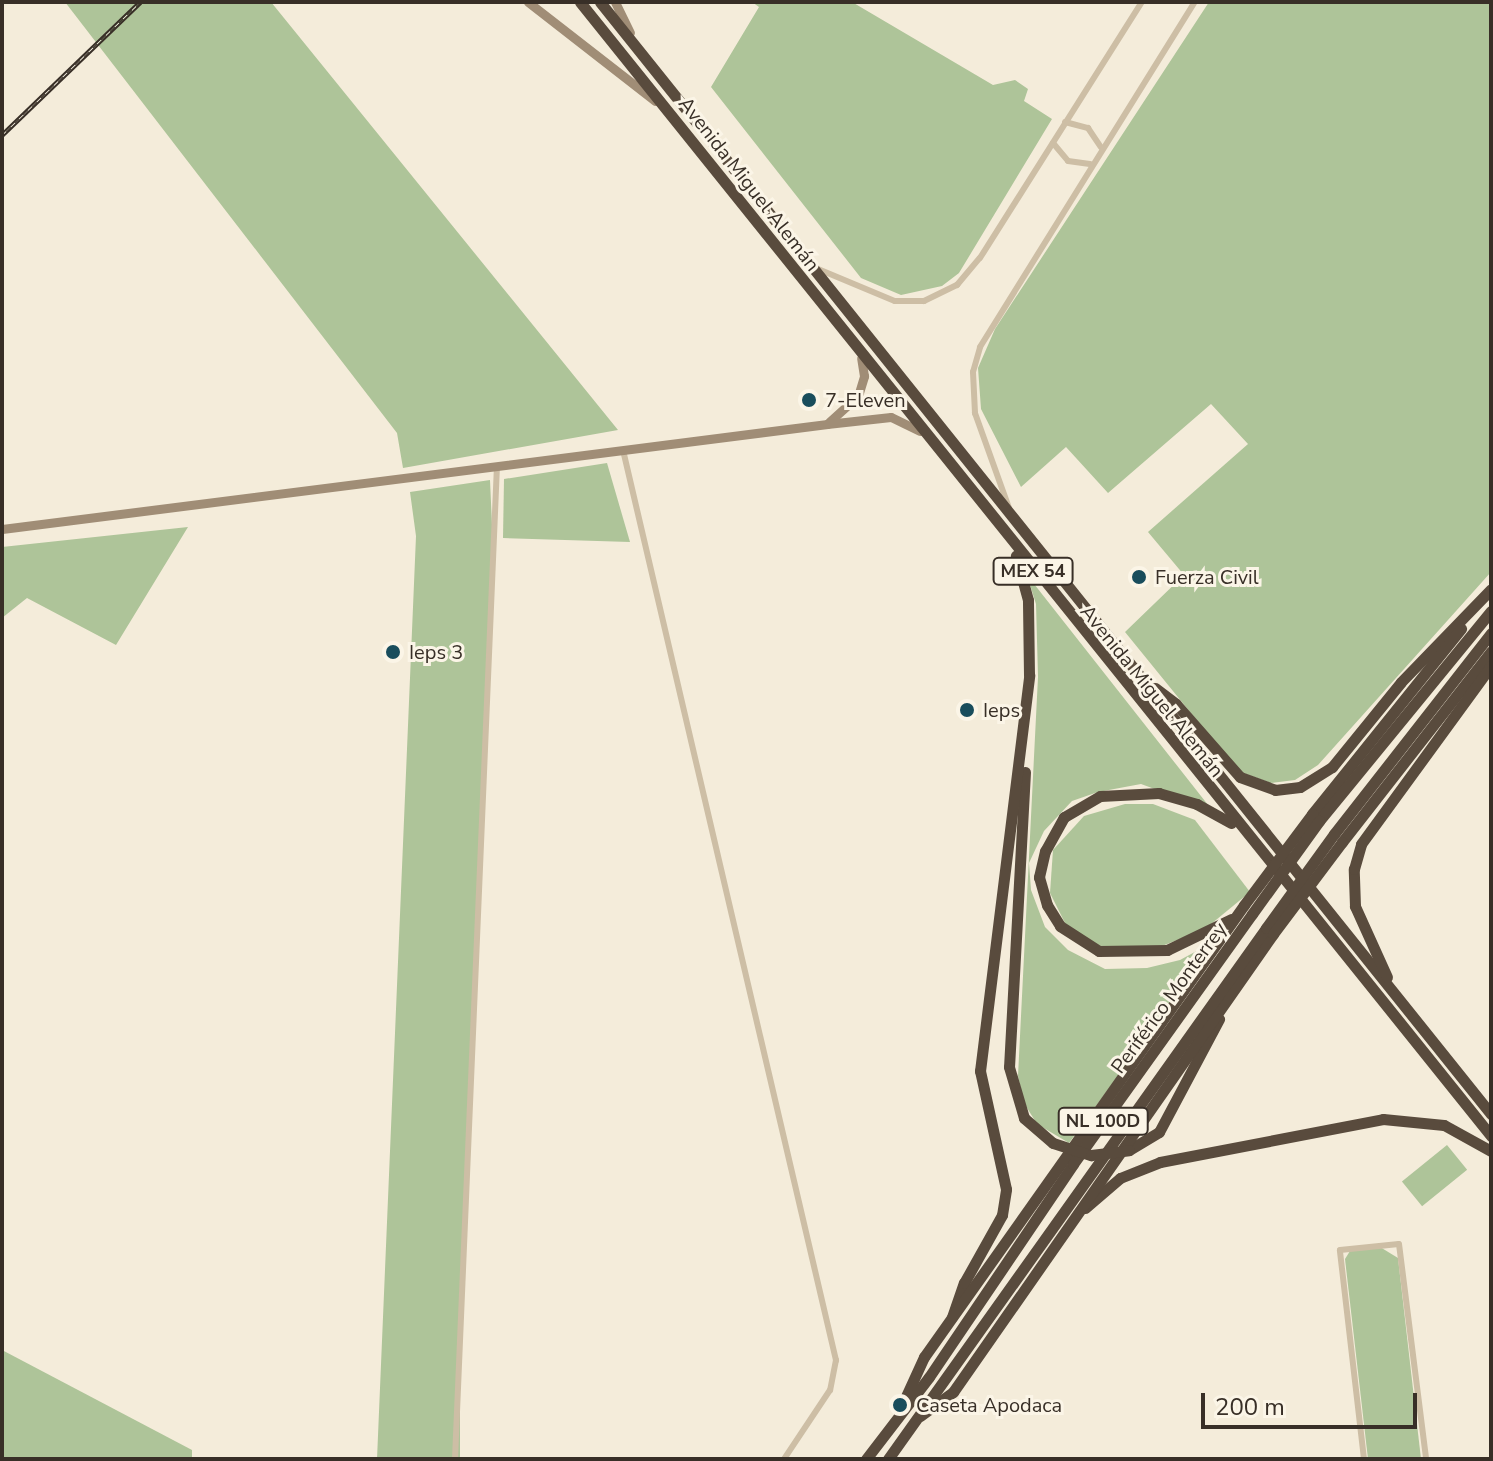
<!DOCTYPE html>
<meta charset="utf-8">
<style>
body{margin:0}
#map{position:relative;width:1493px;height:1461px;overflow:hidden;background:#f4ecda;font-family:"Nunito Sans",sans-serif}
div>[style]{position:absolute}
.green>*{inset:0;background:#aec499;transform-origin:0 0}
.street>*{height:6px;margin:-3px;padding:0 3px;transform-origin:3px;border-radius:3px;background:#cdbea5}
.secondary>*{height:9px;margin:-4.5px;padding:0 4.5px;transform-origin:4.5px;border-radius:4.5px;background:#a08d76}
.highway>*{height:11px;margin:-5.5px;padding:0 5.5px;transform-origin:5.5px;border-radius:5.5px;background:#594b3d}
.rail>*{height:5px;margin-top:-2.5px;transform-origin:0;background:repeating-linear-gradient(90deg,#fbf5e7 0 6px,#382f27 0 12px);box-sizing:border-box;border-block:2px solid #382f27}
.highway-bridge>*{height:11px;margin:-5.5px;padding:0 5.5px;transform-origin:5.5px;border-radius:5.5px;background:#594b3d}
.dots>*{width:22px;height:22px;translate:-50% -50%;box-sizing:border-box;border:4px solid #fbf5e7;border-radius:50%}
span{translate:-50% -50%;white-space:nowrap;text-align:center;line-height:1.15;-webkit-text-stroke:6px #fbf5e7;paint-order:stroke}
.shield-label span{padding:2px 6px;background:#fbf5e7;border:2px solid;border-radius:6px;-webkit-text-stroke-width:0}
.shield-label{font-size:18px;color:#382f27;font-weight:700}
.street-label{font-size:20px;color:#382f27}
.poi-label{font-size:20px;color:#382f27}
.left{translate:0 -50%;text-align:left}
.frame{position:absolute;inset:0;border:4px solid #382f27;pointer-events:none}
.scale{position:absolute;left:1201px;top:1393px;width:216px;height:36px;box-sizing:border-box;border:4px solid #382f27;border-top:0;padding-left:10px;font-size:24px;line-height:28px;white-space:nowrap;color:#382f27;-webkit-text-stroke:6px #fbf5e7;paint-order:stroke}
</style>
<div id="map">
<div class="green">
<i style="clip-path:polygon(65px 2px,271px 2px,618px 430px,403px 468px,397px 433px)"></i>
<i style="clip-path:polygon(752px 2px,852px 2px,993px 85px,1015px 80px,1028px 89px,1024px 101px,1052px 119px,959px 273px,942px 286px,901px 295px,861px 278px,711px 87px,759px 7px)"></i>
<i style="clip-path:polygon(1209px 2px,1491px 2px,1491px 572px,1318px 765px,1295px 780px,1271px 783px,1238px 771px,1125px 632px,1184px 575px,1148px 532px,1248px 444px,1211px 404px,1108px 493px,1066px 447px,1021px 487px,981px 409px,978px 368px,995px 329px)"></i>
<i style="clip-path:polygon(607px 463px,630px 542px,503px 538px,504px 479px)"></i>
<i style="clip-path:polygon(490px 480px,493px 547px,460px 1301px,460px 1459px,377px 1459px,416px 536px,410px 492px)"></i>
<i style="clip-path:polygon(188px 527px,116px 645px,27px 598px,2px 618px,2px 547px)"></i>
<i style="clip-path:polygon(1027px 575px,1212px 810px,1141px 784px,1098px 792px,1072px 801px,1044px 831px,1029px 863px,1031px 890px,1045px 927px,1068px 950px,1105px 969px,1147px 968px,1180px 960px,1217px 940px,1069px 1143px,1037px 1124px,1024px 1103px,1018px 1076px,1038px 677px,1036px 604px)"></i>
<i style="clip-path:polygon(1125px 804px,1153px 804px,1195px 820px,1250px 892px,1205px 929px,1162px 946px,1133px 952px,1090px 944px,1065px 923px,1050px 893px,1053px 850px,1084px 816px)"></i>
<i style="left:1447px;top:1145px;width:32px;height:58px;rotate:51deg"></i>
<i style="clip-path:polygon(1380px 1247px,1398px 1258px,1421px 1459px,1368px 1459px,1345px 1259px,1350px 1251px)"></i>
<i style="clip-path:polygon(2px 1350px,192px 1450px,192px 1459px,2px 1459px)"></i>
</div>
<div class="street">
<i style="left:1065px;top:122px;width:24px;rotate:15deg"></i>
<i style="left:1088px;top:128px;width:23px;rotate:56deg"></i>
<i style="left:1053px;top:143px;width:23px;rotate:50deg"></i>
<i style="left:1068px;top:161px;width:22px;rotate:8deg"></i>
<i style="left:818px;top:269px;width:83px;rotate:22.6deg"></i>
<i style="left:895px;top:301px;width:29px"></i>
<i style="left:924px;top:301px;width:37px;rotate:-26deg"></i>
<i style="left:957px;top:285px;width:35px;rotate:-50deg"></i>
<i style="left:980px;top:258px;width:303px;rotate:-57.7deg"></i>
<i style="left:623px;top:450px;width:935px;rotate:76.83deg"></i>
<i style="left:836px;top:1360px;width:31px;rotate:101deg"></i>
<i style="left:830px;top:1390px;width:83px;rotate:123.7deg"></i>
<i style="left:1009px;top:508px;width:101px;rotate:-109.7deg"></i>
<i style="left:975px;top:413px;width:41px;rotate:-92.8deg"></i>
<i style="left:973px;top:372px;width:26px;rotate:-74deg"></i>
<i style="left:980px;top:347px;width:407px;rotate:-58.1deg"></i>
<i style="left:455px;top:1459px;width:994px;rotate:-87.58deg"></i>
<i style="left:1364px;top:1459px;width:210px;rotate:-96.6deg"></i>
<i style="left:1340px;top:1250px;width:59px;rotate:-5.8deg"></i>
<i style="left:1399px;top:1244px;width:217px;rotate:82.8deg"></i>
</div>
<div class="secondary">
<i style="left:528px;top:2px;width:161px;rotate:37.9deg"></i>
<i style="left:615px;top:2px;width:34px;rotate:64deg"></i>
<i style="left:829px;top:422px;width:39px;rotate:-42deg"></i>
<i style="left:858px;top:396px;width:21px;rotate:-73deg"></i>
<i style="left:864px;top:376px;width:18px;rotate:-99deg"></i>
<i style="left:2px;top:529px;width:832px;rotate:-7.25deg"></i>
<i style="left:827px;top:424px;width:64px;rotate:-6.2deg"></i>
<i style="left:891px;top:417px;width:32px;rotate:26deg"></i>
</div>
<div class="highway">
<i style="left:580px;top:2px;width:1455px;rotate:51.22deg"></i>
<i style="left:600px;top:2px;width:1425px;rotate:51.3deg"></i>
<i style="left:1155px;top:688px;width:26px;rotate:37deg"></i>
<i style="left:1176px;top:704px;width:97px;rotate:48.8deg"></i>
<i style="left:1240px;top:777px;width:37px;rotate:20deg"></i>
<i style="left:1275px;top:790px;width:25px;rotate:-7deg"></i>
<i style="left:1300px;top:787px;width:38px;rotate:-32deg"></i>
<i style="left:1332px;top:767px;width:109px;rotate:-50.9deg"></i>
<i style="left:1401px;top:682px;width:129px;rotate:-45.9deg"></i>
<i style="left:1025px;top:772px;width:295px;rotate:93.1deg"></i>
<i style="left:1009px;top:1067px;width:53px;rotate:73.6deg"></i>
<i style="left:1024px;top:1118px;width:38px;rotate:41deg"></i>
<i style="left:1312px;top:814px;width:238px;rotate:-51.2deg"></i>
<i style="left:1319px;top:821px;width:271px;rotate:-50.7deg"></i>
<i style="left:1231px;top:823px;width:39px;rotate:-151deg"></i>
<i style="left:1197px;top:804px;width:40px;rotate:-164deg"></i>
<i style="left:1159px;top:793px;width:59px;rotate:177.1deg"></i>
<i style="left:1100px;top:796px;width:42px;rotate:149.7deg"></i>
<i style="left:1064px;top:817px;width:39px;rotate:119deg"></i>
<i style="left:1045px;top:851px;width:27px;rotate:103deg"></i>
<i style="left:1039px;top:877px;width:29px;rotate:74deg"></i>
<i style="left:1047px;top:905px;width:25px;rotate:58deg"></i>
<i style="left:1060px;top:926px;width:46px;rotate:32.7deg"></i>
<i style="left:1099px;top:951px;width:68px;rotate:-0.8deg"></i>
<i style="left:1167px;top:950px;width:71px;rotate:-25.8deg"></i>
<i style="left:1334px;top:834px;width:255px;rotate:-52deg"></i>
<i style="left:1342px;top:842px;width:242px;rotate:-52deg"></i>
<i style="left:1387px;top:977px;width:78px;rotate:-114.3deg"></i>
<i style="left:1355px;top:906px;width:37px;rotate:-92deg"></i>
<i style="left:1354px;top:869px;width:26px;rotate:-74deg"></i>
<i style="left:1361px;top:844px;width:220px;rotate:-53.9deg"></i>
<i style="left:1129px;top:1150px;width:35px;rotate:-31deg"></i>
<i style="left:1159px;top:1132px;width:128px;rotate:-62deg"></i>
<i style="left:1085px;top:1208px;width:46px;rotate:-40.6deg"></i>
<i style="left:1120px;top:1178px;width:43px;rotate:-21.8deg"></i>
<i style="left:1160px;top:1162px;width:227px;rotate:-10.9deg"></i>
<i style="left:1383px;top:1119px;width:61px;rotate:5.6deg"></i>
<i style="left:1444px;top:1125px;width:54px;rotate:29deg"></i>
<i style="left:952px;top:1317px;width:36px;rotate:-71deg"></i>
<i style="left:964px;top:1283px;width:78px;rotate:-60.8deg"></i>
<i style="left:1002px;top:1215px;width:26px;rotate:-81deg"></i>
<i style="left:1006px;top:1189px;width:121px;rotate:-102.4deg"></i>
<i style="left:980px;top:1071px;width:399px;rotate:-82.9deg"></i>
<i style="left:1029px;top:675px;width:75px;rotate:-90.8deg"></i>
<i style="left:1028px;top:600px;width:46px;rotate:-105.3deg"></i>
<i style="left:902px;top:1405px;width:53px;rotate:-65.4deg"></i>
<i style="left:924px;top:1357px;width:554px;rotate:-54.7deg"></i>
<i style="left:920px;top:1416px;width:41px;rotate:-36deg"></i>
<i style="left:953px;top:1392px;width:559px;rotate:-55.06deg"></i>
<i style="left:866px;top:1459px;width:103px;rotate:-52.5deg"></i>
<i style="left:929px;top:1377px;width:257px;rotate:-55.9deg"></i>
<i style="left:1073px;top:1164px;width:307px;rotate:-54.4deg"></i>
<i style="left:888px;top:1459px;width:652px;rotate:-54.55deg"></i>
</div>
<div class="rail">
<i style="left:2px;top:135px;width:192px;rotate:-43.9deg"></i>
</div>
<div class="highway-bridge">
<i style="left:1244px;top:905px;width:114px;rotate:-53.2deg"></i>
<i style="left:1252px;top:914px;width:115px;rotate:-54.2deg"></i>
<i style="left:1266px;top:928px;width:116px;rotate:-54.1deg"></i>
<i style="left:1273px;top:934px;width:115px;rotate:-53.1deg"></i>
<i style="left:1053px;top:1143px;width:40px;rotate:18deg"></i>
<i style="left:1091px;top:1155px;width:38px;rotate:-7deg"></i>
</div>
<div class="dots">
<i style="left:809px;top:400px;background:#194d5c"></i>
<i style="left:1139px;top:577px;background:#194d5c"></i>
<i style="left:393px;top:652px;background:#194d5c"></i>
<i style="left:967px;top:710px;background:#194d5c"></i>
<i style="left:900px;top:1405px;background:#194d5c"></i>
</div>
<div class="shield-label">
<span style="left:1033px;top:571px">MEX 54</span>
<span style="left:1103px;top:1121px">NL 100D</span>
</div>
<div class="street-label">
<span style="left:749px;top:184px;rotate:52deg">Avenida Miguel Alemán</span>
<span style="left:1152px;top:691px;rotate:51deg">Avenida Miguel Alemán</span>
<span style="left:1169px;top:998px;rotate:-54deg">Periférico Monterrey</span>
</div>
<div class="poi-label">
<span class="left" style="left:825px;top:400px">7-Eleven</span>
<span class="left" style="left:1155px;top:577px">Fuerza Civil</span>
<span class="left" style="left:409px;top:652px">Ieps 3</span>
<span class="left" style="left:983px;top:710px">Ieps</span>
<span class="left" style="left:916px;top:1405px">Caseta Apodaca</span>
</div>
<div class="frame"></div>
<div class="scale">200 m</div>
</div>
